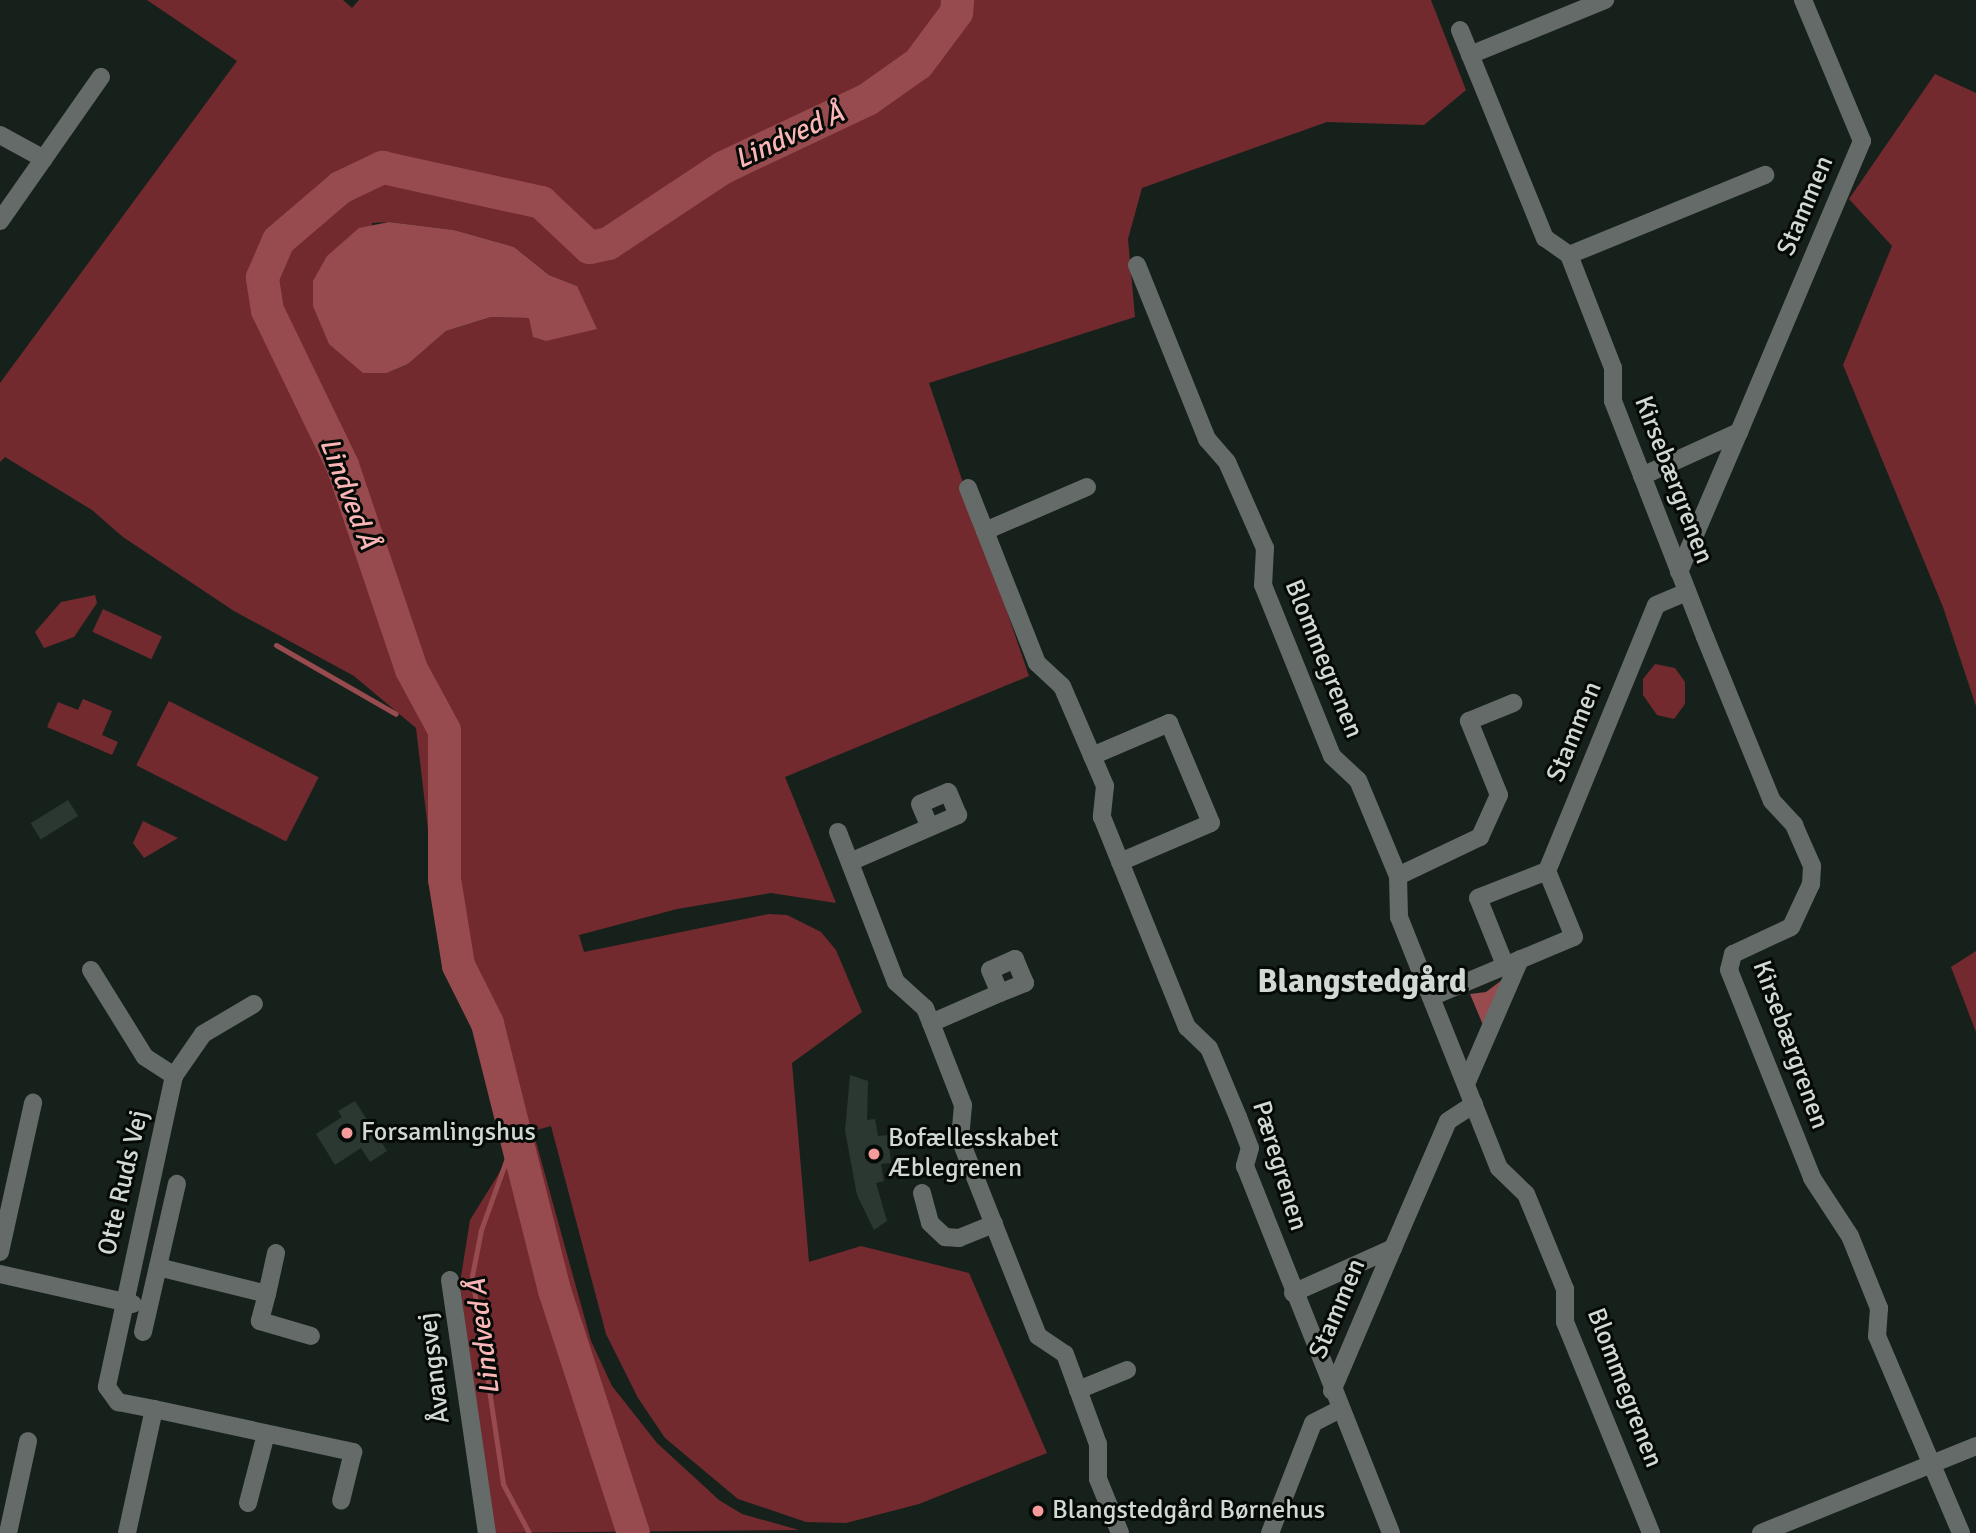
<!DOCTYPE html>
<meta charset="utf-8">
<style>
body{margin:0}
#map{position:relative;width:1976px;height:1533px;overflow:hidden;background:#17211c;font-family:Signika,sans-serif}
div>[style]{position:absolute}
.green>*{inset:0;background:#722a2f;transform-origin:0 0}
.water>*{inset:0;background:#974b4e}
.stream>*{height:5px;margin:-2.5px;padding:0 2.5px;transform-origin:2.5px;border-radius:2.5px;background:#974b4e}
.river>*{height:33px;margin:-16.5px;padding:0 16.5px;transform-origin:16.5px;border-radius:16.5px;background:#974b4e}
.building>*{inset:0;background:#2b3731;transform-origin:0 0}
.minor>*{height:18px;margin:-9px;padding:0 9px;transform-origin:9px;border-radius:9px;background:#656b68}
.dots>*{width:19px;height:19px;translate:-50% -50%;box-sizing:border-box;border:4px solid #060a07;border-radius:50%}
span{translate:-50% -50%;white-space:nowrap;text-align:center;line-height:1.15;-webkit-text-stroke:6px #060a07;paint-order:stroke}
.street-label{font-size:26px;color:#d1d9d5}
.poi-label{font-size:26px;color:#d1d9d5}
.left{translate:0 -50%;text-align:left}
.water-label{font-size:28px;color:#fab6b6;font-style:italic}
.district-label{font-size:33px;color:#d1d9d5;font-weight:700}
</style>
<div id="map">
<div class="green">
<i style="clip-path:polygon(evenodd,147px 0,343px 0,352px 8px,359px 0,1431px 0,1466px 90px,1424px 125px,1327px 122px,1142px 188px,1128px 239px,1135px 317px,929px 383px,1029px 676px,785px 777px,836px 903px,771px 893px,677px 909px,579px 935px,584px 952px,769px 914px,787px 915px,821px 932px,836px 950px,862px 1012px,792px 1063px,809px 1262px,861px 1246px,969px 1273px,1047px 1453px,919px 1504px,846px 1523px,806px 1522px,738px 1499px,665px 1438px,638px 1398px,606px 1334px,551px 1126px,533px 1131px,591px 1341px,612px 1386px,657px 1443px,719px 1500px,742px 1514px,799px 1530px,490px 1533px,460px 1283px,470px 1220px,524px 1133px,476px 976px,441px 939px,416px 728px,354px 676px,234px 611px,123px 537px,92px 510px,5px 457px,0 462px,0 383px,237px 61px,147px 0,389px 222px,454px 230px,514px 247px,549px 275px,577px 286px,529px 318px,491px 317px,446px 331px,408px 364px,387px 373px,372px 223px,389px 222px)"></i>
<i style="clip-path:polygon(1935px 74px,1976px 93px,1976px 706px,1943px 607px,1843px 365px,1892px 246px,1849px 199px)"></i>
<i style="clip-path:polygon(95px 595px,97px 603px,74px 637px,44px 648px,35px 632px,61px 602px)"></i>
<i style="left:103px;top:609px;width:65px;height:25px;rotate:25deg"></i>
<i style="clip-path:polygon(1655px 664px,1675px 668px,1685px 682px,1685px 704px,1674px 719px,1657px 715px,1643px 695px,1643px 679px)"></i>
<i style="clip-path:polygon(83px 699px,112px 711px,102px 735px,118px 742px,112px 755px,47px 727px,58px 702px,78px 710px)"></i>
<i style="left:169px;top:701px;width:168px;height:72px;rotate:27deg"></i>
<i style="clip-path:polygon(143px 821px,178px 838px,144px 858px,133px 843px)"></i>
<i style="clip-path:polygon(1976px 951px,1976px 1032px,1951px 967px)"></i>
</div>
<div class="water">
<i style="clip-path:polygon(389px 222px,454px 230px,514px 247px,549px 275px,577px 286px,597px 329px,546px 341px,533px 337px,529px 318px,491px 317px,446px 331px,408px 364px,387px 373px,363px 373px,329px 344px,313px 306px,313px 281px,327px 256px,359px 228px)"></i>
<i style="clip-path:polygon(1502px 980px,1483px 1025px,1470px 994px,1486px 992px)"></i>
</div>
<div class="stream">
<i style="left:276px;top:645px;width:138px;rotate:29.9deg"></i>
<i style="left:517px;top:1130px;width:106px;rotate:109.8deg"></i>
<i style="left:481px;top:1230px;width:47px;rotate:101.1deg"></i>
<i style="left:472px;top:1276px;width:210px;rotate:81.5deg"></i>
<i style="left:503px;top:1484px;width:55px;rotate:62deg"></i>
</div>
<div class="river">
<i style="left:633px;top:1533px;width:256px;rotate:-108deg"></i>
<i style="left:554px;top:1290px;width:275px;rotate:-104.1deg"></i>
<i style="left:487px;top:1023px;width:65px;rotate:-116.6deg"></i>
<i style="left:458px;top:965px;width:87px;rotate:-99.2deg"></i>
<i style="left:444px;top:879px;width:149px;rotate:-90deg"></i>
<i style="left:444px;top:730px;width:69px;rotate:-118.4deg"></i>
<i style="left:411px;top:669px;width:215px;rotate:-108.7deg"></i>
<i style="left:342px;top:465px;width:172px;rotate:-115.8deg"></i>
<i style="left:267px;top:310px;width:33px;rotate:-99deg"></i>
<i style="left:262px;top:277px;width:40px;rotate:-66.6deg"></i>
<i style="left:278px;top:240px;width:82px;rotate:-40.5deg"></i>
<i style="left:340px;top:187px;width:47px;rotate:-25.5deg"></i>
<i style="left:382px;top:167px;width:163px;rotate:12.4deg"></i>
<i style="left:541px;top:202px;width:66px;rotate:43.2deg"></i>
<i style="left:589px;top:247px;width:19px;rotate:-12deg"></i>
<i style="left:608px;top:243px;width:138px;rotate:-33.5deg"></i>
<i style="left:723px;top:167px;width:159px;rotate:-25.3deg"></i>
<i style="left:867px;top:99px;width:62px;rotate:-35.2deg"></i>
<i style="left:918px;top:63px;width:64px;rotate:-53.3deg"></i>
<i style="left:956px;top:12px;width:12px;rotate:-85deg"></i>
</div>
<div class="building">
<i style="left:68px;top:800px;width:19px;height:44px;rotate:58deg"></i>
<i style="clip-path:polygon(850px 1075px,868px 1081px,867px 1120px,875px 1119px,878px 1136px,888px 1135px,891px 1163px,881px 1164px,884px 1181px,876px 1183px,887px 1221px,874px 1230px,857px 1195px,845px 1131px)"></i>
<i style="clip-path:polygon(355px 1101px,387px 1151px,370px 1162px,361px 1148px,335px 1165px,316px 1134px,342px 1117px,338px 1111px)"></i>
</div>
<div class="minor">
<i style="left:1460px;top:30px;width:225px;rotate:67.8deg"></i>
<i style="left:1545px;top:238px;width:29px;rotate:35deg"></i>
<i style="left:1569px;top:255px;width:121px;rotate:68.7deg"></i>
<i style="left:1613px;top:368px;width:33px;rotate:90deg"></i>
<i style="left:1613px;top:401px;width:253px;rotate:68.7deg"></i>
<i style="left:1705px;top:637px;width:177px;rotate:67.8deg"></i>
<i style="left:1772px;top:801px;width:33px;rotate:47deg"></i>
<i style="left:1794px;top:825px;width:45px;rotate:66.3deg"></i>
<i style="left:1812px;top:866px;width:18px;rotate:93deg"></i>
<i style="left:1811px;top:884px;width:47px;rotate:114.9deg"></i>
<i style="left:1791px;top:927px;width:64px;rotate:155deg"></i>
<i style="left:1733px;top:954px;width:16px;rotate:104deg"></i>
<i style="left:1729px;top:970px;width:224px;rotate:68.2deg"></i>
<i style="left:1812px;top:1178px;width:69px;rotate:56.8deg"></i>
<i style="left:1850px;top:1236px;width:78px;rotate:68.1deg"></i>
<i style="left:1879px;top:1308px;width:28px;rotate:94deg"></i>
<i style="left:1877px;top:1336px;width:214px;rotate:66.9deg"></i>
<i style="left:1470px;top:55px;width:146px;rotate:-22.2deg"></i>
<i style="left:0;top:135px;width:50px;rotate:28.6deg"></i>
<i style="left:0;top:221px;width:176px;rotate:-55deg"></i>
<i style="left:1569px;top:255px;width:212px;rotate:-22.2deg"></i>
<i style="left:1137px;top:265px;width:188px;rotate:68.1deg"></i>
<i style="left:1207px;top:439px;width:30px;rotate:49deg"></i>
<i style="left:1227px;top:462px;width:94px;rotate:66.2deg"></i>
<i style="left:1265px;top:548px;width:37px;rotate:93deg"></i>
<i style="left:1263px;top:585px;width:184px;rotate:68deg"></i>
<i style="left:1332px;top:756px;width:35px;rotate:43deg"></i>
<i style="left:1358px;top:780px;width:104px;rotate:67.4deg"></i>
<i style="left:1398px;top:876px;width:41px;rotate:88.6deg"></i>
<i style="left:1399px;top:917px;width:270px;rotate:68.3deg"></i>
<i style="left:1499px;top:1168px;width:37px;rotate:44deg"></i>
<i style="left:1526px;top:1194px;width:103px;rotate:67.7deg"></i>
<i style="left:1565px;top:1289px;width:33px;rotate:90deg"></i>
<i style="left:1565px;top:1322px;width:228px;rotate:67.8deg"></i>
<i style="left:1642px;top:476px;width:107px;rotate:-24.4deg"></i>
<i style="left:1739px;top:432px;width:316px;rotate:-67.1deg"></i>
<i style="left:1862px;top:141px;width:153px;rotate:-112.7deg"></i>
<i style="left:968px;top:488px;width:188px;rotate:68.5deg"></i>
<i style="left:1037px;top:663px;width:34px;rotate:43deg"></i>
<i style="left:1062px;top:686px;width:109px;rotate:66.7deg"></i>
<i style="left:1105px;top:786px;width:31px;rotate:96deg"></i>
<i style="left:1102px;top:817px;width:227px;rotate:68deg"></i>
<i style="left:1187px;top:1027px;width:30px;rotate:44deg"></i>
<i style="left:1209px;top:1048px;width:75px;rotate:67.2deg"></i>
<i style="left:1238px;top:1117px;width:33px;rotate:69deg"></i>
<i style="left:1250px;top:1148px;width:19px;rotate:106deg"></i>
<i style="left:1245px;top:1166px;width:395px;rotate:68.3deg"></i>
<i style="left:985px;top:531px;width:111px;rotate:-23.3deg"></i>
<i style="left:1679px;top:572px;width:152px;rotate:-66.8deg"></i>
<i style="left:1092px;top:756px;width:84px;rotate:-23.2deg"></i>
<i style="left:1169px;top:723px;width:108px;rotate:67.2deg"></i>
<i style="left:1211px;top:823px;width:99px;rotate:156.8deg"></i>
<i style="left:838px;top:832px;width:161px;rotate:68.9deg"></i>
<i style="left:896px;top:982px;width:39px;rotate:42deg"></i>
<i style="left:925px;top:1008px;width:16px;rotate:68deg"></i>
<i style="left:931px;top:1023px;width:88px;rotate:68.7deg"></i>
<i style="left:963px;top:1105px;width:34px;rotate:95deg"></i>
<i style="left:960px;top:1139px;width:212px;rotate:68.4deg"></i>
<i style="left:1038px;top:1336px;width:32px;rotate:34deg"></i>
<i style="left:1065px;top:1354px;width:96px;rotate:69.9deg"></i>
<i style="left:1098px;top:1444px;width:35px;rotate:90deg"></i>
<i style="left:1098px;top:1479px;width:58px;rotate:67.8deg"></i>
<i style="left:850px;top:862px;width:118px;rotate:-23.5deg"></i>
<i style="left:958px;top:815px;width:25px;rotate:-113deg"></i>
<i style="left:948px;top:792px;width:30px;rotate:157deg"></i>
<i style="left:920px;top:804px;width:25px;rotate:67deg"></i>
<i style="left:1398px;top:876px;width:91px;rotate:-25.4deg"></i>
<i style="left:1480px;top:837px;width:46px;rotate:-65.7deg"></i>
<i style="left:1499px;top:795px;width:80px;rotate:-112.1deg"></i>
<i style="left:1469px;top:721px;width:48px;rotate:-22.2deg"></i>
<i style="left:1505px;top:965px;width:72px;rotate:-111.9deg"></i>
<i style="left:1478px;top:898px;width:74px;rotate:-21.4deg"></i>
<i style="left:91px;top:970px;width:102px;rotate:58.2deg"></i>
<i style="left:145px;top:1057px;width:35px;rotate:33deg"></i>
<i style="left:174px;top:1076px;width:318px;rotate:102.2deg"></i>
<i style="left:107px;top:1387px;width:19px;rotate:54deg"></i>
<i style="left:118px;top:1402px;width:37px;rotate:11deg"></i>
<i style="left:154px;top:1409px;width:127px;rotate:102.3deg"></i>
<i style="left:1431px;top:997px;width:155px;rotate:-22.8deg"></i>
<i style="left:1574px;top:937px;width:71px;rotate:-112.2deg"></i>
<i style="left:1547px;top:871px;width:287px;rotate:-67.7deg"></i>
<i style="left:1656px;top:605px;width:34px;rotate:-23deg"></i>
<i style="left:931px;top:1023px;width:75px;rotate:-23.5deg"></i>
<i style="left:1000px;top:993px;width:27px;rotate:-22deg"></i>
<i style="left:1025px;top:983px;width:26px;rotate:-113deg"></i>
<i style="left:1015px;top:959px;width:27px;rotate:156deg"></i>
<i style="left:990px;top:970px;width:25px;rotate:67deg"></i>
<i style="left:174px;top:1076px;width:51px;rotate:-55.4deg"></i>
<i style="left:203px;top:1034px;width:59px;rotate:-30.5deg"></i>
<i style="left:1466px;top:1084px;width:136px;rotate:-66.6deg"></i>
<i style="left:922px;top:1193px;width:31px;rotate:75deg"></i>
<i style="left:930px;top:1223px;width:21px;rotate:43deg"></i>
<i style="left:945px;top:1237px;width:14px;rotate:4deg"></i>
<i style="left:959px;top:1238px;width:38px;rotate:-22deg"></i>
<i style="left:0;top:1252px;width:153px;rotate:-77.5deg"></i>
<i style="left:158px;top:1267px;width:112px;rotate:13.9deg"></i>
<i style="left:267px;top:1294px;width:42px;rotate:-77.6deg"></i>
<i style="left:0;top:1274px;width:136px;rotate:12.7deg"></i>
<i style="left:450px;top:1280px;width:256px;rotate:81.7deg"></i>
<i style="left:1293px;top:1293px;width:110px;rotate:-24.2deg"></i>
<i style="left:1393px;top:1248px;width:138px;rotate:-66.6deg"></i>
<i style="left:1448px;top:1121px;width:31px;rotate:-33deg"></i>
<i style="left:267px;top:1294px;width:28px;rotate:105deg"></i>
<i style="left:260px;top:1321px;width:53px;rotate:16.4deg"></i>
<i style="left:143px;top:1332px;width:152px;rotate:-77.1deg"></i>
<i style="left:1078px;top:1390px;width:53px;rotate:-22.2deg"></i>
<i style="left:1332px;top:1391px;width:155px;rotate:-66.9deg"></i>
<i style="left:154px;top:1409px;width:204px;rotate:12.2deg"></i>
<i style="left:353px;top:1452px;width:50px;rotate:103.8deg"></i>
<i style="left:248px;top:1503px;width:71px;rotate:-75.4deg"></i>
<i style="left:8px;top:1533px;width:94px;rotate:-77.7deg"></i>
<i style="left:1270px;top:1533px;width:118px;rotate:-68.6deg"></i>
<i style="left:1313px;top:1423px;width:29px;rotate:-27deg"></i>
<i style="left:1761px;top:1533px;width:232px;rotate:-22deg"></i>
</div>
<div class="dots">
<i style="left:347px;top:1133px;background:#f59b9c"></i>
<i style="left:874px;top:1154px;background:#f59b9c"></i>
<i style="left:1038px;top:1511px;background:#f59b9c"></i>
</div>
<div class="street-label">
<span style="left:1806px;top:206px;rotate:-67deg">Stammen</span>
<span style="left:1673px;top:480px;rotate:69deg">Kirsebærgrenen</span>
<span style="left:1323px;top:659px;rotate:68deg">Blommegrenen</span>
<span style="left:1575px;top:732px;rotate:-68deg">Stammen</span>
<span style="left:1790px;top:1045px;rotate:70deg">Kirsebærgrenen</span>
<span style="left:1279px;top:1166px;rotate:73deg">Pæregrenen</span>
<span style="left:124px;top:1183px;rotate:-77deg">Otte Ruds Vej</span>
<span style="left:1338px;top:1309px;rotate:-67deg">Stammen</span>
<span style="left:435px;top:1368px;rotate:-97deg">Åvangsvej</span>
<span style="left:1624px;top:1388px;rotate:69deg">Blommegrenen</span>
</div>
<div class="poi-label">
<span class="left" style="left:361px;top:1133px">Forsamlingshus</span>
<span class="left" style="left:888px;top:1154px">Bofællesskabet<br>Æblegrenen</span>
<span class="left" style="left:1052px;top:1511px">Blangstedgård Børnehus</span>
</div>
<div class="water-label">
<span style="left:789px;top:136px;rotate:-25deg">Lindved Å</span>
<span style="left:349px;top:493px;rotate:69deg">Lindved Å</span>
<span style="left:483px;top:1337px;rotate:-97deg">Lindved Å</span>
</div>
<div class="district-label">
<span style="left:1362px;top:982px">Blangstedgård</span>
</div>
</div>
